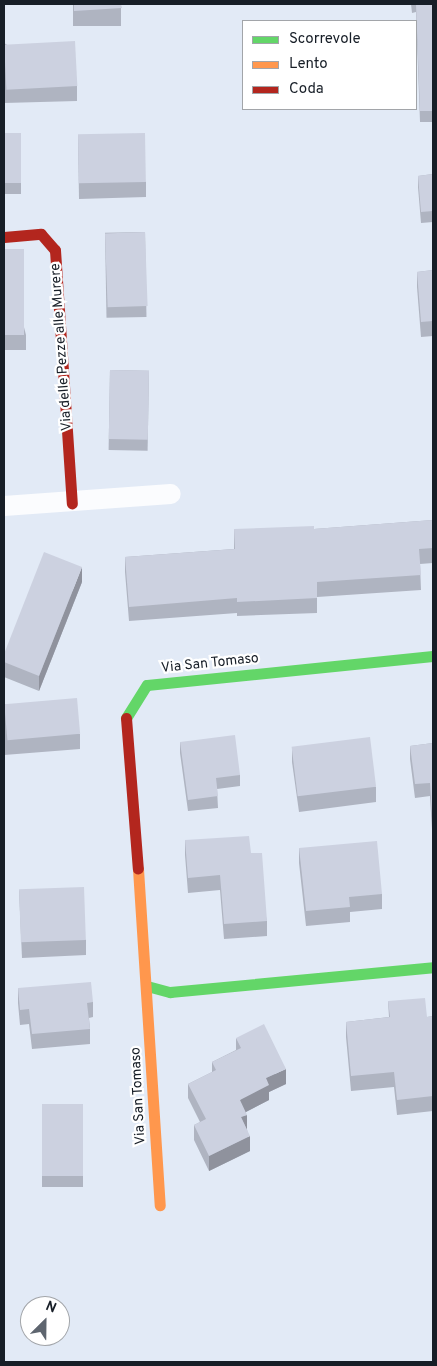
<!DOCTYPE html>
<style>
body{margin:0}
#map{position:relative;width:437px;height:1366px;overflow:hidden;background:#e2eaf6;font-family:Overpass,sans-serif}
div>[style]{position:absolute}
.street>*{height:20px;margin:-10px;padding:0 10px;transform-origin:10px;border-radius:10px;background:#fbfcfe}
.fast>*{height:11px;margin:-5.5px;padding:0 5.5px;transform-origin:5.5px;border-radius:5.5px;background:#63d668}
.slow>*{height:11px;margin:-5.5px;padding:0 5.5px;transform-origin:5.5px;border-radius:5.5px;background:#ff974d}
.jam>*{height:11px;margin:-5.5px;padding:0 5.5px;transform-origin:5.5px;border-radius:5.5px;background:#b3261e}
.wall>*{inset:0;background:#afb4c1;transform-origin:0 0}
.shaded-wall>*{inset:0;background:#8f929d}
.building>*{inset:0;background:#ccd1e0;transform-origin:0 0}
span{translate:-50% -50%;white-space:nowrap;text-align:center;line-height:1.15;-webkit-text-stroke:4.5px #fff;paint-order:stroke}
.street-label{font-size:14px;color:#171e27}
.frame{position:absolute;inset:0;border:5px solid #171e27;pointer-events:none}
.legend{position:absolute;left:242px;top:20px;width:175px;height:90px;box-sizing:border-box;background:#fff;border:1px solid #a2a5a9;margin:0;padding:6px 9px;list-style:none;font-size:15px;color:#171e27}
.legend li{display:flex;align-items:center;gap:10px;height:25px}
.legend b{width:25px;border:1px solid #a2a5a9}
.north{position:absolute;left:20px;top:1296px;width:50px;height:50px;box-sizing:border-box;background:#fff;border:1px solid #a2a5a9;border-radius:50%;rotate:23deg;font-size:14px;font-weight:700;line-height:20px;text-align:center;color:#171e27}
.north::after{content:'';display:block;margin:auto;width:18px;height:22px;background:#5e656f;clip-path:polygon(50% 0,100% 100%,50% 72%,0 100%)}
</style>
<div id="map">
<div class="street">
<i style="left:4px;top:506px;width:167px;rotate:-4.1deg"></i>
</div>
<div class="fast">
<i style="left:126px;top:718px;width:39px;rotate:-58deg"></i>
<i style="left:147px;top:685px;width:287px;rotate:-5.8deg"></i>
<i style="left:147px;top:986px;width:24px;rotate:15deg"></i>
<i style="left:170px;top:992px;width:264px;rotate:-5.4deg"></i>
</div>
<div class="slow">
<i style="left:138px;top:869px;width:337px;rotate:86.3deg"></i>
</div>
<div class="jam">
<i style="left:4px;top:237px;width:37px;rotate:-5deg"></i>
<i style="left:41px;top:234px;width:21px;rotate:49deg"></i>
<i style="left:55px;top:250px;width:254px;rotate:86.2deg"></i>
<i style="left:126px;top:718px;width:151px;rotate:85.5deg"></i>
</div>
<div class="wall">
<i style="left:73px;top:4px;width:48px;height:22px"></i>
<i style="clip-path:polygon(411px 4px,433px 4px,433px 122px,420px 122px,416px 12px,412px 13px)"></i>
<i style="clip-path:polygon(4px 43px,77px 86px,77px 101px,4px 103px)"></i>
<i style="left:4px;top:133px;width:17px;height:61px"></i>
<i style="clip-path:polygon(78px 135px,146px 182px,146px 197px,79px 199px)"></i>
<i style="clip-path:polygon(433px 174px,433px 222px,421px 223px,418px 187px,418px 176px)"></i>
<i style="left:145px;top:232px;width:85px;height:40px;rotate:89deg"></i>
<i style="clip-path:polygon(4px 249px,26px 335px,26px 350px,4px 350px)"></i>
<i style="clip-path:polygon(433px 270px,433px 336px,421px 337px,417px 287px,417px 272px)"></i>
<i style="left:110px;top:370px;width:39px;height:80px;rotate:1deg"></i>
<i style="clip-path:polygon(433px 520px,433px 563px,420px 564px,421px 590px,317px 597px,317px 613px,237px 616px,237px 613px,129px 621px,125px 572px,125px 557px,234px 549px,234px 529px,314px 529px)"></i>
<i style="clip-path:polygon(82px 582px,39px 691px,4px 677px,4px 654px)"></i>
<i style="clip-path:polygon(4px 704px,80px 734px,80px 749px,4px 755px)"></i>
<i style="clip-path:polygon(180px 742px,240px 775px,240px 786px,217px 789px,218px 808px,188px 811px,180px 753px)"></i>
<i style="clip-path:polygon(433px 743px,433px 846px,430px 796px,415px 798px,410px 759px,410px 746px)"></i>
<i style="clip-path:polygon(292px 747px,376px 787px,376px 802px,299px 812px,292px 762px)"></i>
<i style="clip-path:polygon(185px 840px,251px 853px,267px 921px,267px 936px,224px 939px,220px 890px,188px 893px,185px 855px)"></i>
<i style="clip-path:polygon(299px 848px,382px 894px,382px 909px,350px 912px,350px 922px,306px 926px,299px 863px)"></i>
<i style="clip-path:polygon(19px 890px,86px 940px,86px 955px,22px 958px)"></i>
<i style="clip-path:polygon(18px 988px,93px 1002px,93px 1017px,89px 1018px,90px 1029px,90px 1044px,32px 1049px,29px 1024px,20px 1025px,18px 1003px)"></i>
<i style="clip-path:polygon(388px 1001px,427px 1017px,433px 1016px,433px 1111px,397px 1115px,394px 1087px,351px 1091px,346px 1037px,346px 1022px,389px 1017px)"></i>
<i style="clip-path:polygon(236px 1038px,286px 1084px,269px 1092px,269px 1100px,246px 1112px,247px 1129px,250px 1151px,209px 1171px,194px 1140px,194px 1125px,200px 1122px,188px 1098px,188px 1084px,212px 1072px,212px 1062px,236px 1050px)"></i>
<i style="left:42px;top:1104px;width:41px;height:83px"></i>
</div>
<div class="shaded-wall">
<i style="clip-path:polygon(82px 567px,82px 582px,39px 691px,39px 676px)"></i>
<i style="clip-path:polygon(286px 1069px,286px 1084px,269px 1092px,269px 1100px,240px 1115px,240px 1100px,266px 1078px)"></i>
<i style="clip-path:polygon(247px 1115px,247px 1130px,241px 1117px)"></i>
<i style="clip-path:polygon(250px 1136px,250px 1151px,209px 1171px,209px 1156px)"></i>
</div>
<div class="building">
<i style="clip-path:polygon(74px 4px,121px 4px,122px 8px,74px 11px)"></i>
<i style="clip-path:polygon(416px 4px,433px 4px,433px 111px,420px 111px)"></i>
<i style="left:75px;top:41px;width:45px;height:71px;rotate:87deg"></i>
<i style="left:4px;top:133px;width:17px;height:50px"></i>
<i style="left:145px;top:133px;width:49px;height:67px;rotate:89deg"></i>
<i style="clip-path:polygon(433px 174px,433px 211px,421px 212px,418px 176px)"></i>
<i style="left:145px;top:232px;width:74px;height:40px;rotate:88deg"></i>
<i style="left:4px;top:249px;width:20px;height:86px"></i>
<i style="clip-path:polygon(433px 270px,433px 321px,421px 322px,417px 272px)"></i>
<i style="left:110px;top:370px;width:39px;height:69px;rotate:1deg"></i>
<i style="clip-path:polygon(433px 520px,433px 548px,419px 549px,421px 575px,317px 582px,317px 598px,237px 602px,237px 598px,129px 607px,125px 557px,235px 549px,234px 529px,314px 526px,314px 529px)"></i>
<i style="clip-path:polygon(44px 552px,82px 567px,39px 676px,4px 662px,4px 654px)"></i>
<i style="left:77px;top:698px;width:36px;height:73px;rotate:85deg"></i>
<i style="clip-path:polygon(235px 735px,240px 775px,216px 778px,218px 796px,188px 800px,180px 742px)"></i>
<i style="left:370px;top:737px;width:50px;height:79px;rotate:83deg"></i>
<i style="clip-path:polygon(433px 743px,433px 833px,430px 783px,415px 784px,410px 746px)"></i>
<i style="clip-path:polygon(249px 836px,251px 853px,262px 853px,267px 921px,224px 924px,220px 875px,188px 878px,185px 840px)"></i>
<i style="clip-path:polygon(377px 841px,382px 894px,349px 897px,350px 907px,306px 911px,299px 848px)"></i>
<i style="left:84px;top:887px;width:53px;height:65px;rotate:88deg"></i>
<i style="clip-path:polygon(91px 982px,93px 1002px,87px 1003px,90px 1029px,32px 1034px,29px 1009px,20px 1010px,18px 988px)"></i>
<i style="clip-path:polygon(425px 998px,427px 1017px,433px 1016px,433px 1096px,397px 1100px,394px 1072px,351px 1076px,346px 1022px,390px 1017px,388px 1001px)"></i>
<i style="clip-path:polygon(264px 1024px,286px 1069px,266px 1078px,269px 1085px,240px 1100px,247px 1115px,241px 1117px,250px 1136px,209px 1156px,194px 1125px,206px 1119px,188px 1084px,216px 1070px,212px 1062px,241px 1048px,236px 1038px)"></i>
<i style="left:42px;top:1104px;width:41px;height:72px"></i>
</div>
<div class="street-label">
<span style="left:62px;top:347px;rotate:-94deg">Via delle Pezze alle Murere</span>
<span style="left:210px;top:664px;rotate:-6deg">Via San Tomaso</span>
<span style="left:139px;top:1096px;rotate:-93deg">Via San Tomaso</span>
</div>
<div class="frame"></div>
<ul class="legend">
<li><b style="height:6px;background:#63d668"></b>Scorrevole</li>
<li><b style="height:6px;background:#ff974d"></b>Lento</li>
<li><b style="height:6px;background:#b3261e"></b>Coda</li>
</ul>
<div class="north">N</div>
</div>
